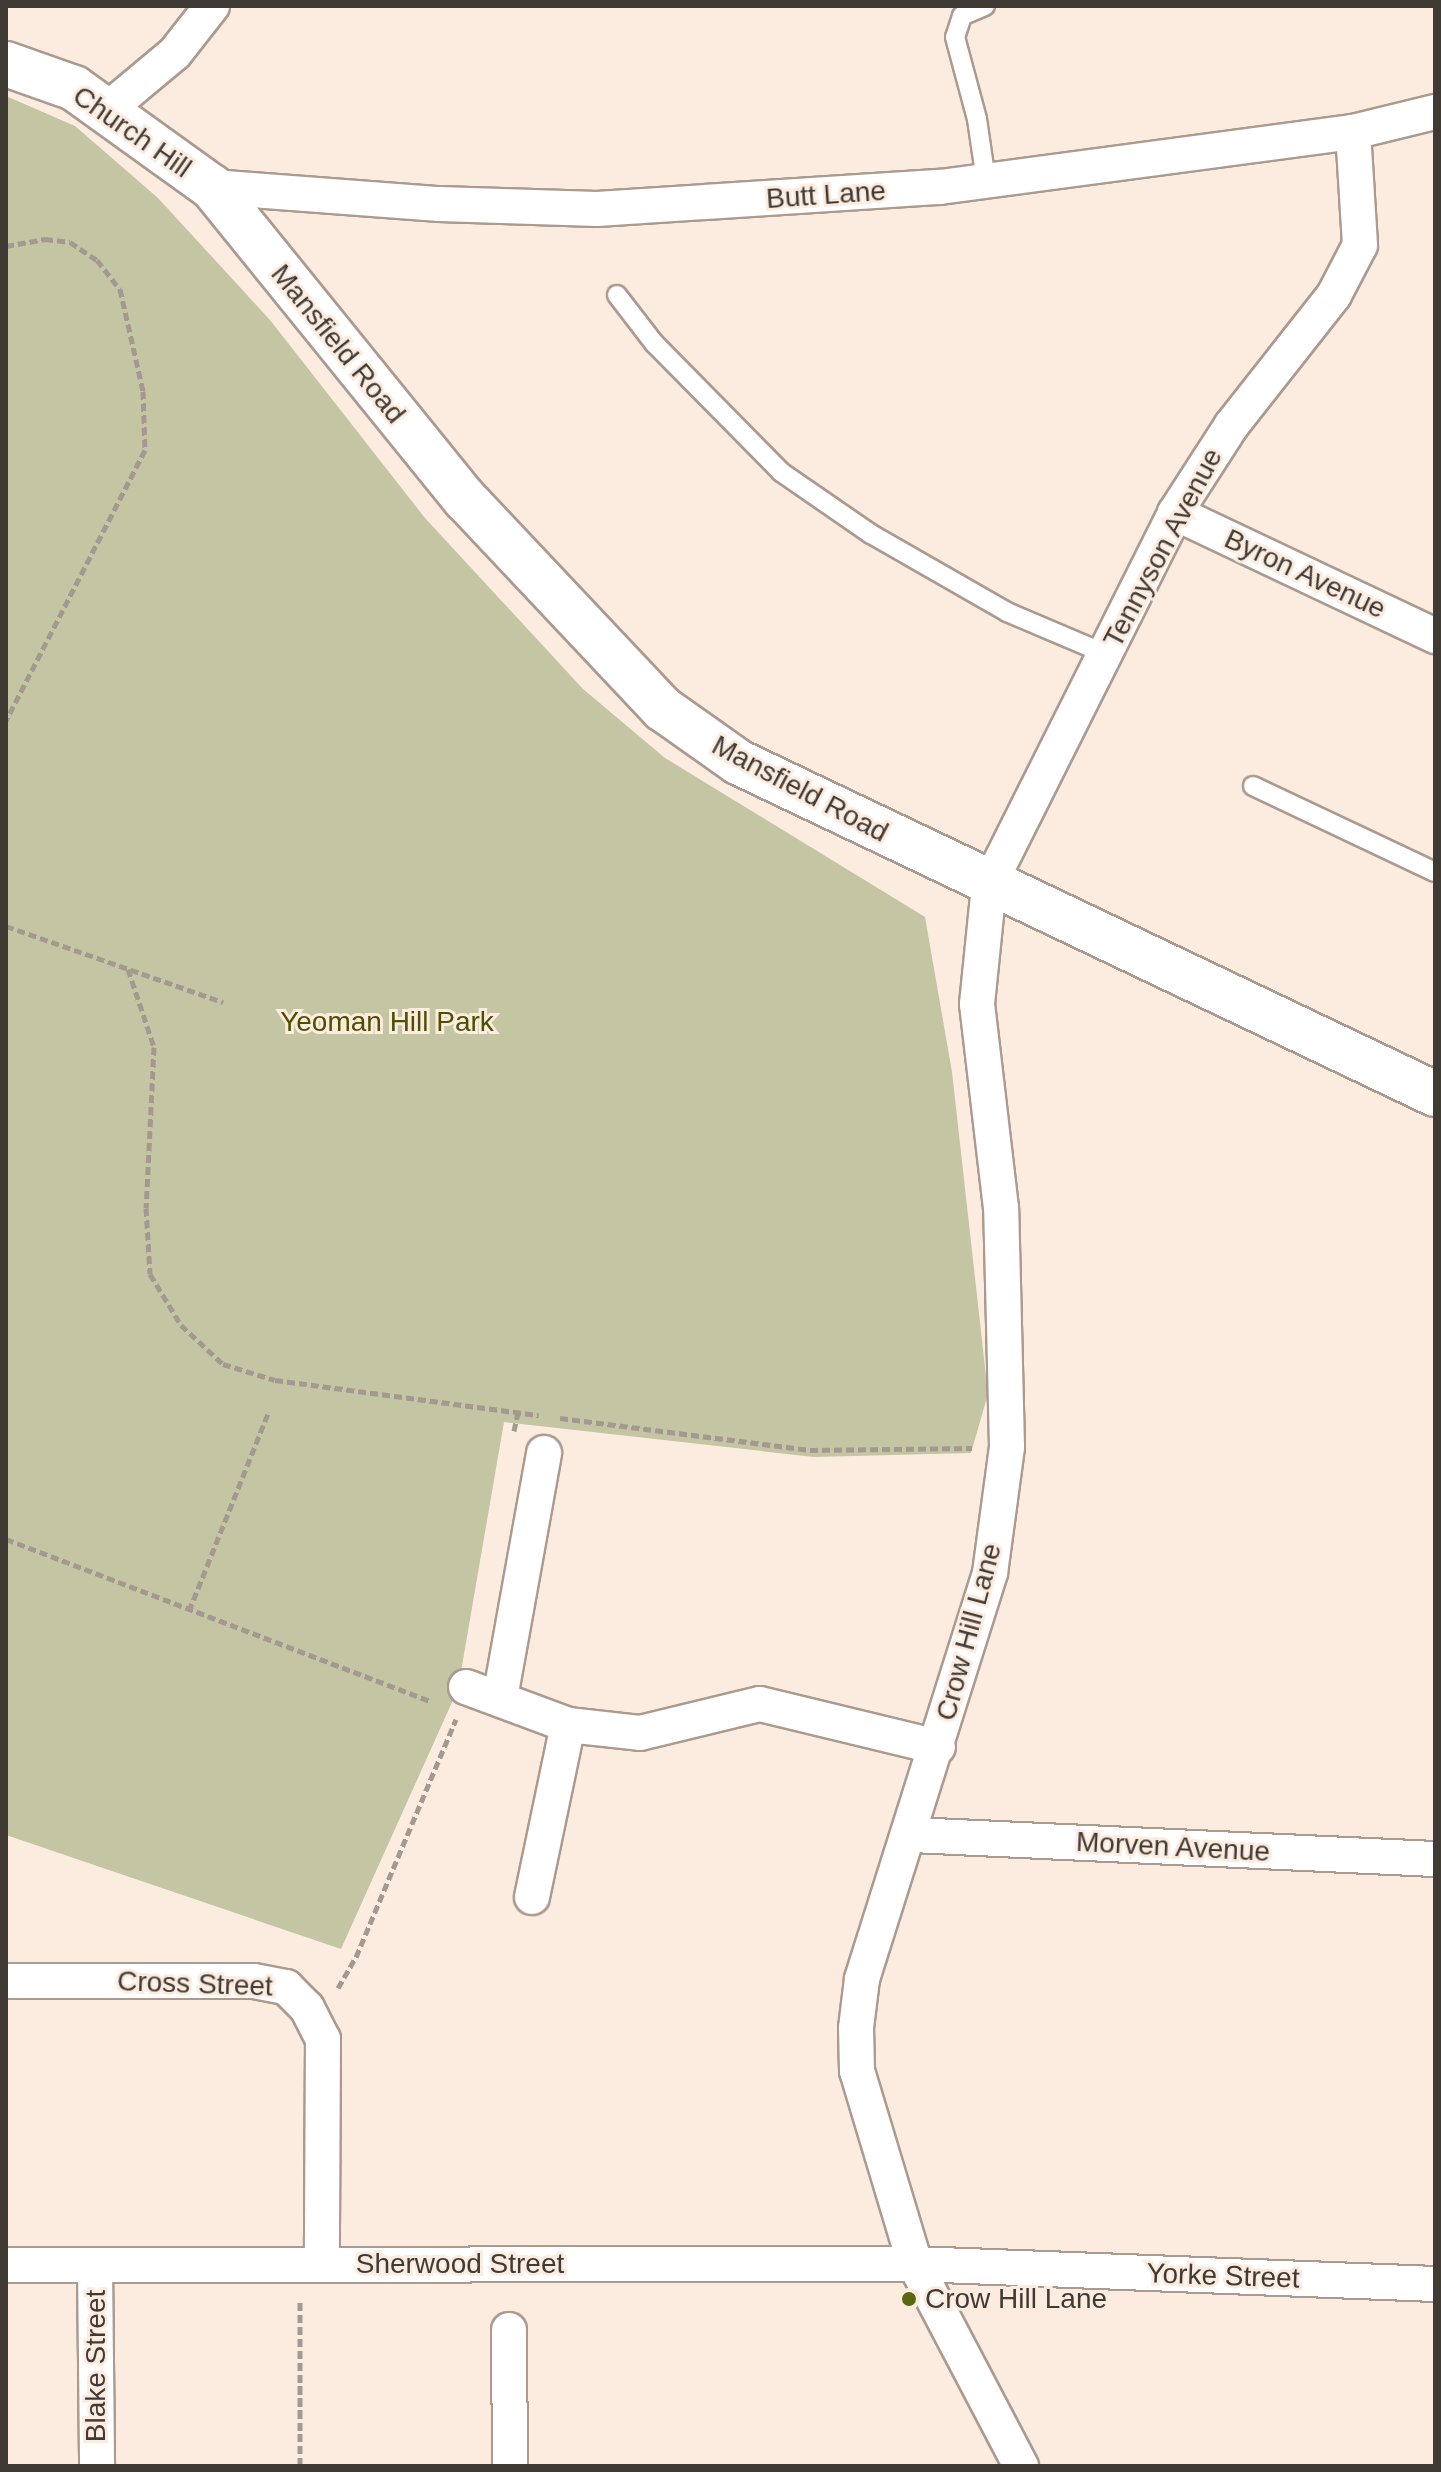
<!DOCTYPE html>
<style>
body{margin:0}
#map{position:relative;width:1441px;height:2472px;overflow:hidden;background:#fcece0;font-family:Helvetica,sans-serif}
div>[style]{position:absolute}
.green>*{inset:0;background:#c3c5a3}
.path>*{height:5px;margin-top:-2.5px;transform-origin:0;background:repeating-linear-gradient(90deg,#a49990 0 8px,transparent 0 12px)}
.roads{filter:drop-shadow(2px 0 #aa9a8f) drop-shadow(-2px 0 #aa9a8f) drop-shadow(0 2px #aa9a8f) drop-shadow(0 -2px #aa9a8f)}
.lane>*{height:18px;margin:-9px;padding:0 9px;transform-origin:9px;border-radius:9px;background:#fff}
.street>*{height:34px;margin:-17px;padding:0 17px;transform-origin:17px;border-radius:17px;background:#fff}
.secondary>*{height:44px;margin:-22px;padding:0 22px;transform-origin:22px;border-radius:22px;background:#fff}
.dots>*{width:22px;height:22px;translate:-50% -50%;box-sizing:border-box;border:4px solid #fcece0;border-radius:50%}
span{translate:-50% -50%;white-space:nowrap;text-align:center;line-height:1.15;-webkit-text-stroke:6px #fcece0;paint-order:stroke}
.street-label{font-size:28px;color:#403a35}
.park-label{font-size:28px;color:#4e4f00}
.poi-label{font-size:28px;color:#403a35}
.left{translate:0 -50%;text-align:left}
.frame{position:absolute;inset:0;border:8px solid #403a35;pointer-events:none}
</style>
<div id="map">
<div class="green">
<i style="clip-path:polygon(6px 96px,75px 126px,158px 198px,270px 320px,425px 518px,583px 689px,665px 758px,925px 917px,952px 1072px,988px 1394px,971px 1453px,814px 1457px,504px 1422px,458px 1689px,341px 1949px,6px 1835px)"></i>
</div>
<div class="path">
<i style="left:6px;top:246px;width:40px;rotate:-10deg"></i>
<i style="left:45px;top:239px;width:25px;rotate:7deg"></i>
<i style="left:70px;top:242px;width:32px;rotate:34deg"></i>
<i style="left:97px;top:260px;width:37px;rotate:52deg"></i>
<i style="left:120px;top:289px;width:105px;rotate:77.3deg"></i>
<i style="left:143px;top:391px;width:59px;rotate:88.1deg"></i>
<i style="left:145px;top:450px;width:305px;rotate:117.2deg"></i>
<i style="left:6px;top:926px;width:230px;rotate:19.3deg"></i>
<i style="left:128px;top:969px;width:82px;rotate:71.6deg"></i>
<i style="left:154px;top:1047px;width:161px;rotate:92.8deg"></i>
<i style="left:146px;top:1208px;width:66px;rotate:86.5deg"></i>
<i style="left:150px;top:1274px;width:60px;rotate:58.7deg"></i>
<i style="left:181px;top:1325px;width:57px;rotate:42.9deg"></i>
<i style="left:223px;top:1364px;width:54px;rotate:17.1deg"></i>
<i style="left:275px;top:1380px;width:266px;rotate:7.6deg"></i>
<i style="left:560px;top:1418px;width:252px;rotate:7.3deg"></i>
<i style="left:810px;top:1450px;width:162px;rotate:-0.7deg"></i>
<i style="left:514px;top:1431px;width:19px;rotate:-78deg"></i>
<i style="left:6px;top:1539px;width:455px;rotate:20.9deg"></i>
<i style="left:189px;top:1611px;width:215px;rotate:-68.2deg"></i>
<i style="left:338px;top:1988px;width:36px;rotate:-60deg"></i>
<i style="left:356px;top:1957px;width:258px;rotate:-67.2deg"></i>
<i style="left:300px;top:2466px;width:167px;rotate:-90deg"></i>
</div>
<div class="roads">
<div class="lane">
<i style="left:985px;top:6px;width:25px;rotate:157deg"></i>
<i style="left:962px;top:16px;width:22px;rotate:108deg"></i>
<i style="left:955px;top:37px;width:85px;rotate:75deg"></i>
<i style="left:977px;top:119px;width:63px;rotate:81.7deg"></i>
<i style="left:617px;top:295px;width:61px;rotate:52.4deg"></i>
<i style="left:654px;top:343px;width:181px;rotate:45.4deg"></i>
<i style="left:781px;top:472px;width:109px;rotate:34.6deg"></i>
<i style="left:871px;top:534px;width:157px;rotate:29.8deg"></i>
<i style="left:1007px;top:612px;width:108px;rotate:23deg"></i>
<i style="left:1253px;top:786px;width:201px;rotate:25.3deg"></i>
</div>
<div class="street">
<i style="left:108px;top:109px;width:87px;rotate:-39.9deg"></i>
<i style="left:175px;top:53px;width:60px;rotate:-51.8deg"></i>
<i style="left:212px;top:187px;width:228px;rotate:4.3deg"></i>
<i style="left:439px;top:204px;width:158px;rotate:1.8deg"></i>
<i style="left:597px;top:209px;width:344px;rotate:-3.7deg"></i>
<i style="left:940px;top:187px;width:417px;rotate:-7.6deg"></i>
<i style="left:1353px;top:132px;width:84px;rotate:-13.7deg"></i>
<i style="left:1175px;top:513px;width:288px;rotate:25.3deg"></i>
<i style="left:466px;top:1687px;width:109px;rotate:20.4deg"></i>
<i style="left:568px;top:1725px;width:72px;rotate:6.3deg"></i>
<i style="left:640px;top:1733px;width:123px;rotate:-13.6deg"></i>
<i style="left:760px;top:1704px;width:183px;rotate:13.6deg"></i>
<i style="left:500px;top:1698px;width:249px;rotate:-79.8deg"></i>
<i style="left:912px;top:1835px;width:524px;rotate:2.63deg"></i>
<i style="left:532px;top:1897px;width:176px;rotate:-78.2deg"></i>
<i style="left:6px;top:1981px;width:248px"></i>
<i style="left:254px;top:1981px;width:33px;rotate:11deg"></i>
<i style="left:286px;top:1987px;width:30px;rotate:45deg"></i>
<i style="left:307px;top:2008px;width:35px;rotate:63deg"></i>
<i style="left:323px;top:2039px;width:225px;rotate:90.3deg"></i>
<i style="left:6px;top:2265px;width:909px;rotate:-0.06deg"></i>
<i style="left:915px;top:2264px;width:520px;rotate:2.2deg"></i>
<i style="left:95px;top:2266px;width:200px;rotate:89.4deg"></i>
<i style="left:509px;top:2330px;width:136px;rotate:89.6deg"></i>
<i style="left:1021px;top:2466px;width:228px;rotate:-117.7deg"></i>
<i style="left:915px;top:2264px;width:202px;rotate:-106.7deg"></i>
<i style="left:857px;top:2071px;width:43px;rotate:-91.3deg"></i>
<i style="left:856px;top:2028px;width:49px;rotate:-83deg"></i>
<i style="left:862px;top:1979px;width:426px;rotate:-72.5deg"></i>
<i style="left:990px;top:1573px;width:127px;rotate:-82.3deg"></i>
<i style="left:1007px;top:1447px;width:239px;rotate:-91.4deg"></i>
<i style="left:1001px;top:1208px;width:205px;rotate:-96.7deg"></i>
<i style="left:977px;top:1004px;width:120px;rotate:-84.2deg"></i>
<i style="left:989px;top:885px;width:416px;rotate:-63.4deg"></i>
<i style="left:1175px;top:513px;width:103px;rotate:-57.2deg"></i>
<i style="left:1231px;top:426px;width:167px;rotate:-51.8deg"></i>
<i style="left:1334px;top:295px;width:56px;rotate:-62.5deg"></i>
<i style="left:1360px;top:245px;width:113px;rotate:-93.5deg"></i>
</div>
<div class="secondary">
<i style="left:6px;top:64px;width:72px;rotate:19.4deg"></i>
<i style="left:74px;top:88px;width:170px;rotate:35.7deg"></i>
<i style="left:212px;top:187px;width:402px;rotate:51deg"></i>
<i style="left:465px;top:499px;width:289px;rotate:46.7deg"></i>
<i style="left:663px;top:709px;width:92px;rotate:35.2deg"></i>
<i style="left:738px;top:762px;width:772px;rotate:25.47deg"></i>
</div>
</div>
<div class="dots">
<i style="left:909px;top:2299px;background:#586710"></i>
</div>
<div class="street-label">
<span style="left:132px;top:132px;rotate:35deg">Church Hill</span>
<span style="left:826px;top:195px;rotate:-4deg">Butt Lane</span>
<span style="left:338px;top:344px;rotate:51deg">Mansfield Road</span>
<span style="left:1163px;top:548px;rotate:-62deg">Tennyson Avenue</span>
<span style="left:1305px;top:574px;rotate:25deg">Byron Avenue</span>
<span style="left:800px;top:789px;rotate:28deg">Mansfield Road</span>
<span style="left:969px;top:1632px;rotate:-75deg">Crow Hill Lane</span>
<span style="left:1173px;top:1847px;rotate:3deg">Morven Avenue</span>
<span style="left:195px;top:1984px;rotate:2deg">Cross Street</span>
<span style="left:460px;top:2264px">Sherwood Street</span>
<span style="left:1223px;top:2276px;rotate:2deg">Yorke Street</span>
<span style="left:96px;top:2366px;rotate:-90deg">Blake Street</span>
</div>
<div class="park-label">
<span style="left:387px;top:1022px">Yeoman Hill Park</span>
</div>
<div class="poi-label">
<span class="left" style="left:925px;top:2299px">Crow Hill Lane</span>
</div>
<div class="frame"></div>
</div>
